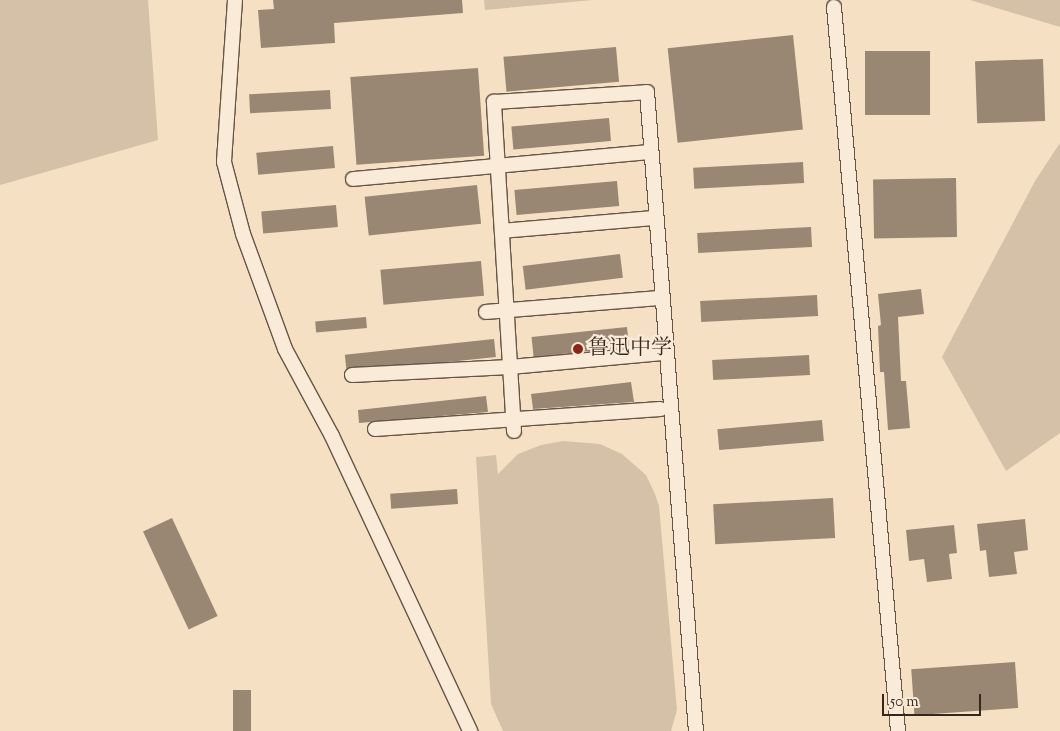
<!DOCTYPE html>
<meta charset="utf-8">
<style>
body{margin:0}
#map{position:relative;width:1060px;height:731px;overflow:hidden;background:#f6e0c3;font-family:"Sorts Mill Goudy","Noto Serif SC",serif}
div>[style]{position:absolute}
.green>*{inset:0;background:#d5c1a7}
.building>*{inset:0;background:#998773;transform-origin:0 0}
.roads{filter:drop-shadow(1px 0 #655546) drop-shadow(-1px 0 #655546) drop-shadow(0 1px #655546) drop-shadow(0 -1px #655546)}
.minor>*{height:14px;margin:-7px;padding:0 7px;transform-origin:7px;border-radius:7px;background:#f9ebd8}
.dots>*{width:14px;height:14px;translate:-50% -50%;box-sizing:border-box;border:2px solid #f9ebd8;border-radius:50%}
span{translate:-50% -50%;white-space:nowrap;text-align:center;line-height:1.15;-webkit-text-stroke:4.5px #f9ebd8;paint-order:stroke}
.poi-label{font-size:21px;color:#35271c}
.left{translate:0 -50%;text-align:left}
.scale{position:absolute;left:882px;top:694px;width:99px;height:22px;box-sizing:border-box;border:2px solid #35271c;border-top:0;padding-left:6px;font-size:15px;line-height:18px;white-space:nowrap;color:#35271c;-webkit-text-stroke:4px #f9ebd8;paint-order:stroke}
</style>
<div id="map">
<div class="green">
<i style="clip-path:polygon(0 0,148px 0,158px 140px,0 185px)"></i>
<i style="clip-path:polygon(484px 0,593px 0,485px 10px)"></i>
<i style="clip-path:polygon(970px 0,1060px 0,1060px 27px)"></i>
<i style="clip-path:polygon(1060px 143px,1060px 433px,1006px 471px,942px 357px,1035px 181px)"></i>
<i style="clip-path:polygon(563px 441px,600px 444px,622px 454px,646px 475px,655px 494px,659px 506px,677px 710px,671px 731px,503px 731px,491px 704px,476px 457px,496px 455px,498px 474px,518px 454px,541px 445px)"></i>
</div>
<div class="building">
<i style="clip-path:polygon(273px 0,462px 0,463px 13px,334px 23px,335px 43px,261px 48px,258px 10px,274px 9px)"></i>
<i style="left:793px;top:35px;width:95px;height:126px;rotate:84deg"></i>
<i style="left:616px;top:47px;width:35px;height:113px;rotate:85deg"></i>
<i style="left:865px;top:51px;width:65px;height:64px"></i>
<i style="left:1043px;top:59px;width:62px;height:68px;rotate:88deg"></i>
<i style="left:478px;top:68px;width:88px;height:128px;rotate:86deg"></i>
<i style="left:330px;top:90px;width:19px;height:81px;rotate:87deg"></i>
<i style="left:609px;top:118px;width:23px;height:98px;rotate:85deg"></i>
<i style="left:333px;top:146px;width:22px;height:77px;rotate:85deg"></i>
<i style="left:803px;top:162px;width:21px;height:110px;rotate:87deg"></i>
<i style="left:956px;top:178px;width:59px;height:83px;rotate:89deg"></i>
<i style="left:617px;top:181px;width:25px;height:103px;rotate:85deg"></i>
<i style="left:477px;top:185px;width:39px;height:113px;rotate:84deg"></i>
<i style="left:336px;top:205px;width:22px;height:75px;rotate:85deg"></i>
<i style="left:811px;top:227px;width:20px;height:114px;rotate:87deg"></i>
<i style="left:620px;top:254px;width:24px;height:98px;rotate:83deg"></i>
<i style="left:481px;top:261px;width:35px;height:101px;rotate:85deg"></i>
<i style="clip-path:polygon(921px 289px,924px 314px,898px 317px,901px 381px,906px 381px,910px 428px,888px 430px,884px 372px,880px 372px,878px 326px,881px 325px,878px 294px)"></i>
<i style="left:817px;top:295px;width:21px;height:117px;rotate:87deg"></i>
<i style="left:366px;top:317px;width:11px;height:51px;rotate:85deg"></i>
<i style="left:627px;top:327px;width:20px;height:96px;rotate:84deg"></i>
<i style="left:494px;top:339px;width:18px;height:150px;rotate:84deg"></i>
<i style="left:809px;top:355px;width:20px;height:97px;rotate:87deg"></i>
<i style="clip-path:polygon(631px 382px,634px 402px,533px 409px,531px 394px)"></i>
<i style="clip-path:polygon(486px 396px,488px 412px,359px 423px,358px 410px)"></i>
<i style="left:822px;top:420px;width:21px;height:105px;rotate:85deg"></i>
<i style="left:457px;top:489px;width:15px;height:67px;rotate:86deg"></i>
<i style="left:833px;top:498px;width:40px;height:120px;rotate:87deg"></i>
<i style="left:172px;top:518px;width:108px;height:32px;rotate:65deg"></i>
<i style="clip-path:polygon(1025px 519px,1028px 550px,1014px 552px,1017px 574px,989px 577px,986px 550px,980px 551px,977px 524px)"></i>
<i style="clip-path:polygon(954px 525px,957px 553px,949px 554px,952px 579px,927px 582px,924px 559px,909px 561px,906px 530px)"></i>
<i style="left:1015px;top:662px;width:46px;height:104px;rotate:86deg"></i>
<i style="left:233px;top:690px;width:18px;height:41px"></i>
</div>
<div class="roads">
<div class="minor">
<i style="left:235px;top:0;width:162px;rotate:93.9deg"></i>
<i style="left:224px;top:162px;width:74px;rotate:75.2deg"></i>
<i style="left:243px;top:234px;width:122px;rotate:69.9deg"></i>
<i style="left:285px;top:349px;width:99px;rotate:61.6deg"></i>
<i style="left:332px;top:436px;width:326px;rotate:64.9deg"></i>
<i style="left:834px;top:7px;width:727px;rotate:84.95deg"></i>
<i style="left:353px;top:179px;width:299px;rotate:-5.2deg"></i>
<i style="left:502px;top:231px;width:154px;rotate:-4.9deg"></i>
<i style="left:486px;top:312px;width:176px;rotate:-4.6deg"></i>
<i style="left:352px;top:375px;width:158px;rotate:-2.9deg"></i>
<i style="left:510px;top:367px;width:156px;rotate:-5.2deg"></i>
<i style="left:375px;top:429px;width:286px;rotate:-4deg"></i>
<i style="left:514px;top:431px;width:330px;rotate:-93.5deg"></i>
<i style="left:494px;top:102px;width:153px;rotate:-3.7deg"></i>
<i style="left:647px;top:92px;width:641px;rotate:85.62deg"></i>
</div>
</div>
<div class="dots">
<i style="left:578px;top:349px;background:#8f2418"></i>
</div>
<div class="poi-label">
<span class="left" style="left:588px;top:349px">鲁迅中学</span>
</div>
<div class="scale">50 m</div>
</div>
